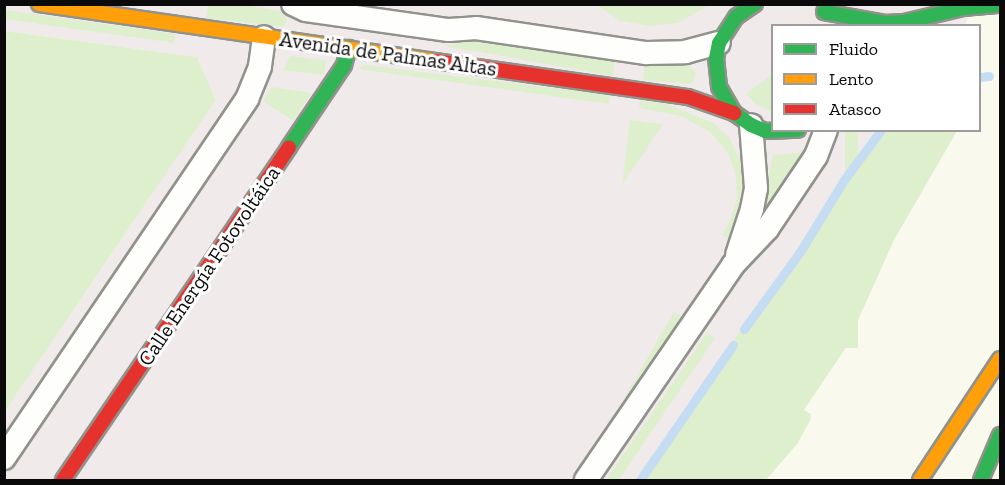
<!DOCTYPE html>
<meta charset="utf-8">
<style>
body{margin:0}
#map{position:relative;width:1005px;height:485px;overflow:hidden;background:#f9f9ed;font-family:"Zilla Slab",serif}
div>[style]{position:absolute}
.industrial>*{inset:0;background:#f0eaeb}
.green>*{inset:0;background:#deefce;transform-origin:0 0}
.stream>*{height:9px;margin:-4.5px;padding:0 4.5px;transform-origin:4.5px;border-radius:4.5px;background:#c5ddf2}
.roads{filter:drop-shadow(2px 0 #92928c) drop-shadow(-2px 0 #92928c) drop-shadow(0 2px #92928c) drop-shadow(0 -2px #92928c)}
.street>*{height:22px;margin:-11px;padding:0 11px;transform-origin:11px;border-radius:11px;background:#fefefc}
.fast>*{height:14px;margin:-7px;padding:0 7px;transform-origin:7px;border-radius:7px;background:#30b455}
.slow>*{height:14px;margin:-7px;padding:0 7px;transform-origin:7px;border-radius:7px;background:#ff9f0a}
.jam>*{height:14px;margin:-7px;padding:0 7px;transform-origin:7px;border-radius:7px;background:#e5322d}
span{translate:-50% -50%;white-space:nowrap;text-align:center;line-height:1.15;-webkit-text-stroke:6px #fff;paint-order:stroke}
.street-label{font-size:21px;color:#0a0a0a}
.frame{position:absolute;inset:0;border:6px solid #0a0a0a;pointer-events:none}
.legend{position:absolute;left:771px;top:24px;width:210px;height:108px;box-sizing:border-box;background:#fff;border:2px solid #9d9d9d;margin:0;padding:8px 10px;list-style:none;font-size:18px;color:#0a0a0a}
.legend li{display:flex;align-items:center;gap:12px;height:30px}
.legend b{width:30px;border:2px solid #9d9d9d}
</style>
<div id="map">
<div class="industrial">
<i style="clip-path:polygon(5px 4px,974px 5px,965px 25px,772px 26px,772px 130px,920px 131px,700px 480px,5px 480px,5px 411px,216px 100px,197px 57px,5px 31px)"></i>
</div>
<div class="green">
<i style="clip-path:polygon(237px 4px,280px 11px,286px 17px,287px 21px,283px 27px,206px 18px,208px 5px)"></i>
<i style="clip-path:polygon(597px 5px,709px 5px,678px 23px,651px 26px,620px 21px)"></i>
<i style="left:5px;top:10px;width:172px;height:9px;rotate:8deg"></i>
<i style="clip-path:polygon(5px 31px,197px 57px,216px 100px,5px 411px)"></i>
<i style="clip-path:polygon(476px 39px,615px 58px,613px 76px,445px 46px)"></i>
<i style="clip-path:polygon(290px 56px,326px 61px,324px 75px,283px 70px)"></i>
<i style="clip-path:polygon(645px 63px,689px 65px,696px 74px,694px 80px,691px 84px,643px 80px)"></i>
<i style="clip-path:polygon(364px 65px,610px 95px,609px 104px,358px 69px)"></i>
<i style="clip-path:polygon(772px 74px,772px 112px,757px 105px,746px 94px)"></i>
<i style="clip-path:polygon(272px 87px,312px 93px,293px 121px,263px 101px)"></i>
<i style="clip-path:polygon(640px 100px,667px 104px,713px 123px,729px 137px,743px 167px,746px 193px,731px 240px,722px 235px,730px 221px,737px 198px,736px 176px,728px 153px,710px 132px,681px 116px,639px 108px)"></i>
<i style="clip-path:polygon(630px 120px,663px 124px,622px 185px)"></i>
<i style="clip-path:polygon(886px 130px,957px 131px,894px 240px,845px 349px,804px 410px,811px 414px,810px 421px,797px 444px,766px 480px,643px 480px,735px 346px,732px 343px,741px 330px,744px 332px,793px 268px,868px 151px)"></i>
<i style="left:845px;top:131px;width:13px;height:217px"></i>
<i style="clip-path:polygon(807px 152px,759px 222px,773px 155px)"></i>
<i style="left:674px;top:312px;width:8px;height:204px;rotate:30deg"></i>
<i style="clip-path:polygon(707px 333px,715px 338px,619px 480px,606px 480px)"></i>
</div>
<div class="stream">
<i style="left:980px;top:77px;width:9px;rotate:-6deg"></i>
<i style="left:744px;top:329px;width:95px;rotate:-54deg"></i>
<i style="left:800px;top:252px;width:84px;rotate:-58.6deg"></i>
<i style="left:844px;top:180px;width:62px;rotate:-53.5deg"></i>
<i style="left:640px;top:480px;width:164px;rotate:-55.4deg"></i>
</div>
<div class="roads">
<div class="street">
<i style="left:293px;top:4px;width:14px;rotate:25deg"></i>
<i style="left:306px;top:10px;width:144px;rotate:8deg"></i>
<i style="left:449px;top:30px;width:27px;rotate:-4deg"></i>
<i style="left:476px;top:28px;width:172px;rotate:8.4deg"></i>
<i style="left:646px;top:53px;width:39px;rotate:-1deg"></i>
<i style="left:685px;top:52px;width:35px;rotate:-15deg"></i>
<i style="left:737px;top:255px;width:48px;rotate:-71.9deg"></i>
<i style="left:752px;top:209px;width:21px;rotate:-79deg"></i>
<i style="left:756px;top:188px;width:63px;rotate:-94.5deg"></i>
<i style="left:4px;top:458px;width:434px;rotate:-55.9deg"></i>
<i style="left:247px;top:99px;width:35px;rotate:-68deg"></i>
<i style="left:260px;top:66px;width:29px;rotate:-82deg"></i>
<i style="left:586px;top:480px;width:260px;rotate:-55.6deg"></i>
<i style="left:733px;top:265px;width:50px;rotate:-46.6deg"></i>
<i style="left:767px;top:229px;width:88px;rotate:-56.1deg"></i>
<i style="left:816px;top:156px;width:28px;rotate:-69deg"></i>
</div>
<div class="fast">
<i style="left:755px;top:4px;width:23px;rotate:146deg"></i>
<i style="left:736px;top:17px;width:31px;rotate:123deg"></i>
<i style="left:719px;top:43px;width:15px;rotate:101deg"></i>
<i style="left:716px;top:58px;width:29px;rotate:84deg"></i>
<i style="left:719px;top:87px;width:30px;rotate:60deg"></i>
<i style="left:734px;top:113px;width:21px;rotate:35deg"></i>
<i style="left:751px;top:125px;width:15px;rotate:23deg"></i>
<i style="left:765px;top:131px;width:33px;rotate:-2deg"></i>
<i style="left:824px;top:12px;width:63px;rotate:10.1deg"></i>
<i style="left:886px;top:23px;width:18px;rotate:-3deg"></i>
<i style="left:904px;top:22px;width:61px;rotate:-13.3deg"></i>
<i style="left:963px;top:8px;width:37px;rotate:-5deg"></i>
<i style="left:289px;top:147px;width:99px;rotate:-56.1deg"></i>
<i style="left:344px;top:65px;width:18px;rotate:-74deg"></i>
<i style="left:981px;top:480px;width:49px;rotate:-67.1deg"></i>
</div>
<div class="slow">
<i style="left:39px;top:4px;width:400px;rotate:8.2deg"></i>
<i style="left:920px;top:480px;width:145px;rotate:-56.5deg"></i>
</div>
<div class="jam">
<i style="left:435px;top:61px;width:256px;rotate:8.1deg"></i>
<i style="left:688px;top:97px;width:49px;rotate:19.2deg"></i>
<i style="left:63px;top:480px;width:402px;rotate:-55.8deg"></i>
</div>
</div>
<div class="street-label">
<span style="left:388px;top:54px;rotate:8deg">Avenida de Palmas Altas</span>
<span style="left:209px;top:266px;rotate:-56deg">Calle Energía Fotovoltáica</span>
</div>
<div class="frame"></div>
<ul class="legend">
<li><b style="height:8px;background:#30b455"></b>Fluido</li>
<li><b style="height:8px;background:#ff9f0a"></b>Lento</li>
<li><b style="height:8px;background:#e5322d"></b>Atasco</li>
</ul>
</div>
